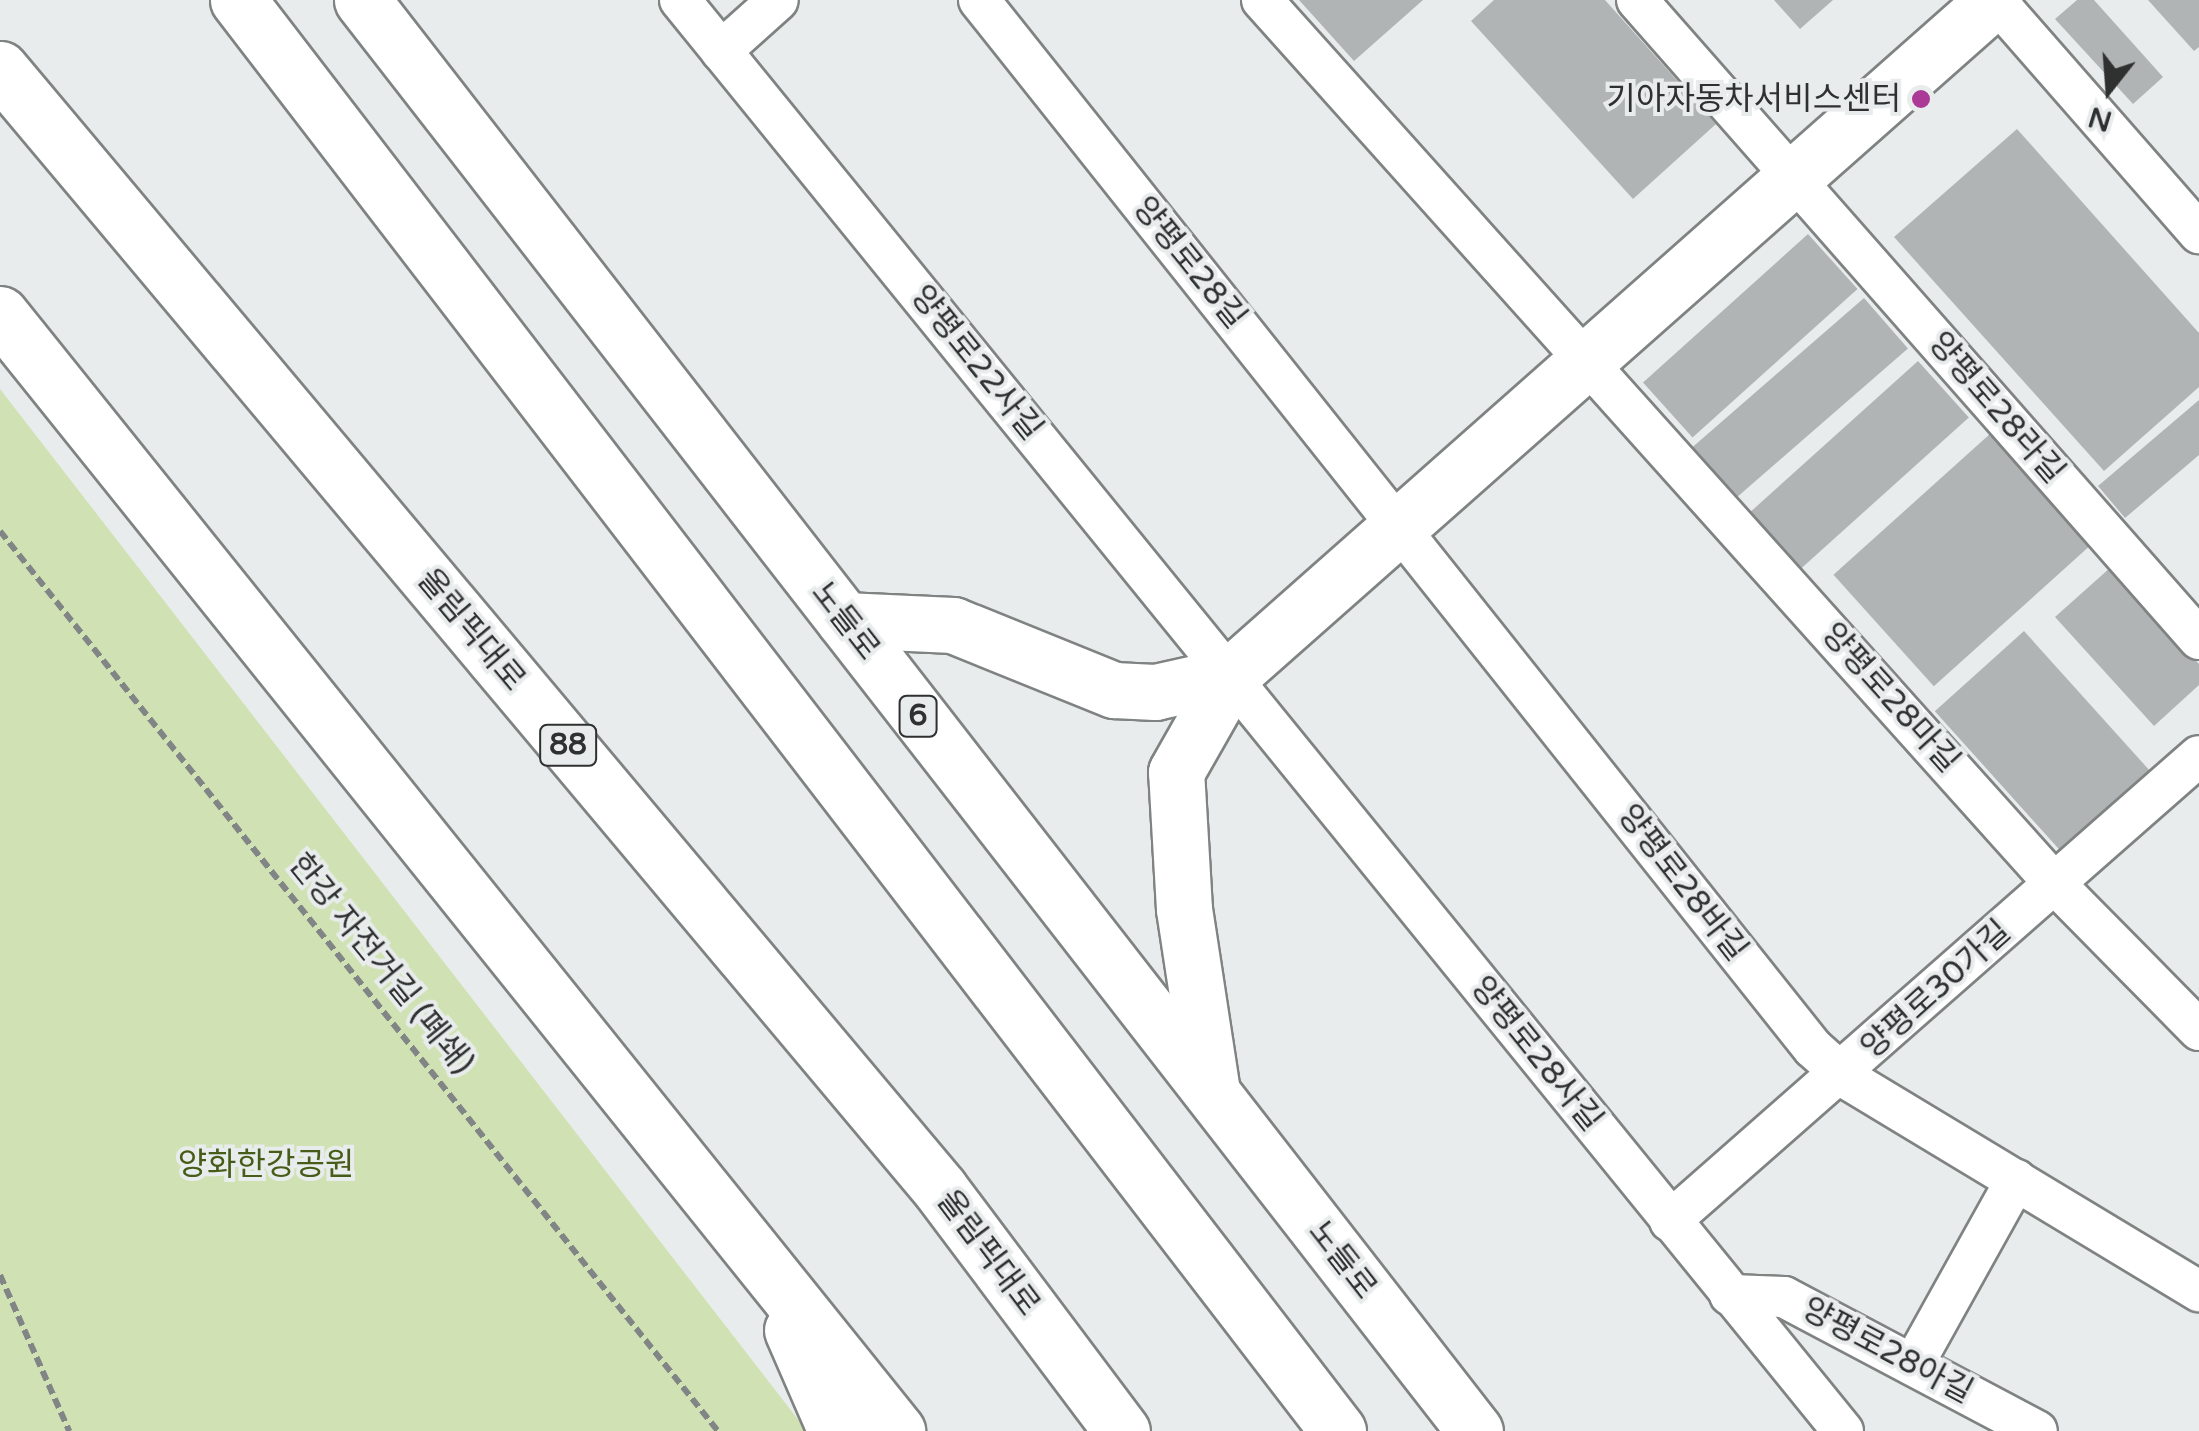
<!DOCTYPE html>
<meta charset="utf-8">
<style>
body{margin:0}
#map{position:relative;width:2199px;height:1431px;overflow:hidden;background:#e8ecec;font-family:"Varela Round","Noto Sans KR",sans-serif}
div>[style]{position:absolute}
.green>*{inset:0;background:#d0e2b3}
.building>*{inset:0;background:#b1b4b5;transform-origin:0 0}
.path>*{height:6px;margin-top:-3px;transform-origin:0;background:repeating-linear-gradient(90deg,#828585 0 10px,transparent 0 15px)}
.roads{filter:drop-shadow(2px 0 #7f8382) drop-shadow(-2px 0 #7f8382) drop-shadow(0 2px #7f8382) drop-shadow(0 -2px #7f8382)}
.street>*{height:40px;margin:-20px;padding:0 20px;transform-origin:20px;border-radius:20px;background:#fff}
.secondary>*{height:55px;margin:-27.5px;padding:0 27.5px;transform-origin:27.5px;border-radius:27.5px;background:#fff}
.primary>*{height:55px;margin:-27.5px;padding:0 27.5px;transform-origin:27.5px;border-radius:27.5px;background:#fff}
.highway>*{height:55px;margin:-27.5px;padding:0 27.5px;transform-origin:27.5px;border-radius:27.5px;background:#fff}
.dots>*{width:28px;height:28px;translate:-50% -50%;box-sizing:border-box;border:5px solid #e8ecec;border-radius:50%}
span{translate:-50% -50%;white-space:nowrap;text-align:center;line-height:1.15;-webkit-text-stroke:8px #e8ecec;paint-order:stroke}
.shield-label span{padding:2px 8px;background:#e8ecec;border:2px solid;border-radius:8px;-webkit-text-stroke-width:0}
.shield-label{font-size:30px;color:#2f3030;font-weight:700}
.poi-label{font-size:32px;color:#2f3030}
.right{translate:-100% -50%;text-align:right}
.street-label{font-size:32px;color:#2f3030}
.park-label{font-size:32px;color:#475c18}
.north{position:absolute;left:2059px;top:40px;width:100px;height:100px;-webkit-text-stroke:8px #e8ecec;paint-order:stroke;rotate:197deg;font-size:28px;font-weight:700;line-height:40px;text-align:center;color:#2f3030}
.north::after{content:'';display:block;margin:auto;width:35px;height:45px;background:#2f3030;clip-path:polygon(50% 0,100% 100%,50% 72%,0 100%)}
</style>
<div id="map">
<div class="green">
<i style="clip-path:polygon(0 389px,807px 1431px,0 1431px)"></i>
</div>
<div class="building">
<i style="clip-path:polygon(1299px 0,1423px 0,1354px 61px)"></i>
<i style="clip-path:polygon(1494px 0,1605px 0,1716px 124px,1633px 199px,1471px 21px)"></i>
<i style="clip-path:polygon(1774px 0,1833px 0,1800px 29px)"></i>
<i style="clip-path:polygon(2077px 0,2094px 0,2163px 77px,2133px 104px,2055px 19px)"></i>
<i style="clip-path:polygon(2148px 0,2199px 0,2199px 47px,2194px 51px)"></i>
<i style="clip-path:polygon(2017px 129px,2199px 333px,2199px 387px,2104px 471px,1894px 237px)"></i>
<i style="left:1808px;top:234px;width:74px;height:222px;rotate:48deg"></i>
<i style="left:1864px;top:298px;width:67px;height:232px;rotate:49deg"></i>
<i style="left:1918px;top:361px;width:76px;height:225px;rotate:48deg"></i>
<i style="clip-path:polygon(2199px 400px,2199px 455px,2125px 518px,2098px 486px)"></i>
<i style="left:1991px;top:433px;width:150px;height:212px;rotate:48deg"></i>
<i style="clip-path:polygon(2111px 567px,2199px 664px,2199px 685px,2154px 726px,2055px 617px)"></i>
<i style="left:2024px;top:631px;width:191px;height:120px;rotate:48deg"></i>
</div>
<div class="path">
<i style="left:0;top:531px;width:1151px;rotate:51.42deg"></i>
<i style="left:0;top:1275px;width:171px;rotate:66.1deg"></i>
</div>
<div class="roads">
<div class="street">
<i style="left:680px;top:0;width:1844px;rotate:50.9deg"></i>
<i style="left:979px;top:0;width:1339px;rotate:51.49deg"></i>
<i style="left:1813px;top:1048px;width:48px;rotate:41.6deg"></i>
<i style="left:1849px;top:1080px;width:409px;rotate:31.1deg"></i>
<i style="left:1262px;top:0;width:1188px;rotate:48.11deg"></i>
<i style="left:2055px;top:884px;width:205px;rotate:45.4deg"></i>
<i style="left:1637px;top:0;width:851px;rotate:48.67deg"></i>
<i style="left:1995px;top:0;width:310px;rotate:48.8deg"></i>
<i style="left:721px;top:51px;width:76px;rotate:-41.8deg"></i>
<i style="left:1670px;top:1221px;width:704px;rotate:-41.32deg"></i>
<i style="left:1730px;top:1295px;width:54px;rotate:2.1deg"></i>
<i style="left:1784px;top:1297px;width:286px;rotate:27.9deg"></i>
<i style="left:1913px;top:1365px;width:212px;rotate:-60.9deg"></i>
</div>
<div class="secondary">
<i style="left:1231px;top:675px;width:1019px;rotate:-41.5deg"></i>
</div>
<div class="primary">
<i style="left:238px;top:0;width:1805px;rotate:52.45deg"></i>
<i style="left:362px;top:0;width:1813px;rotate:52.13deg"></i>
<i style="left:844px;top:620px;width:109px;rotate:2.6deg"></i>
<i style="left:953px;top:625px;width:174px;rotate:22deg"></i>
<i style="left:1114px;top:690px;width:41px;rotate:2.8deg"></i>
<i style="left:1155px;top:692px;width:78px;rotate:-12.6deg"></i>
<i style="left:1212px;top:1092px;width:185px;rotate:-98.7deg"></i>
<i style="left:1184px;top:909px;width:137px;rotate:-93.3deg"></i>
<i style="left:1176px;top:772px;width:112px;rotate:-60.4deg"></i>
</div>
<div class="highway">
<i style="left:0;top:69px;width:1462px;rotate:49.99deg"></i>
<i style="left:940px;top:1189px;width:303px;rotate:53.1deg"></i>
<i style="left:0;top:314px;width:1433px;rotate:51.23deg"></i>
<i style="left:792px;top:1330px;width:110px;rotate:66.5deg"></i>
</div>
</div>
<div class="dots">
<i style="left:1921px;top:99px;background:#aa3a96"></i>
</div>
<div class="shield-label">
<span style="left:918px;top:716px">6</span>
<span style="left:568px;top:745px">88</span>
</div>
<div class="poi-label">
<span class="right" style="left:1901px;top:99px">기아자동차서비스센터</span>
</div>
<div class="street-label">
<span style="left:1189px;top:263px;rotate:51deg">양평로28길</span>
<span style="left:976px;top:363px;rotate:51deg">양평로22사길</span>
<span style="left:1996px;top:408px;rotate:49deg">양평로28라길</span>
<span style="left:845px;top:621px;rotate:52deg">노들로</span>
<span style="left:471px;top:630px;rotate:50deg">올림픽대로</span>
<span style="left:1890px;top:698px;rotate:48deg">양평로28마길</span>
<span style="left:1682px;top:883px;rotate:52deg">양평로28바길</span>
<span style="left:381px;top:964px;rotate:51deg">한강 자전거길 (폐쇄)</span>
<span style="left:1936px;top:990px;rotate:-42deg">양평로30가길</span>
<span style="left:1536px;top:1054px;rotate:51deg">양평로28사길</span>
<span style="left:988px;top:1253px;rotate:53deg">올림픽대로</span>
<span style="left:1342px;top:1260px;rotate:52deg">노들로</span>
<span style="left:1887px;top:1351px;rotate:28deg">양평로28아길</span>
</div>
<div class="park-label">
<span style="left:266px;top:1165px">양화한강공원</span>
</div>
<div class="north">N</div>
</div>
